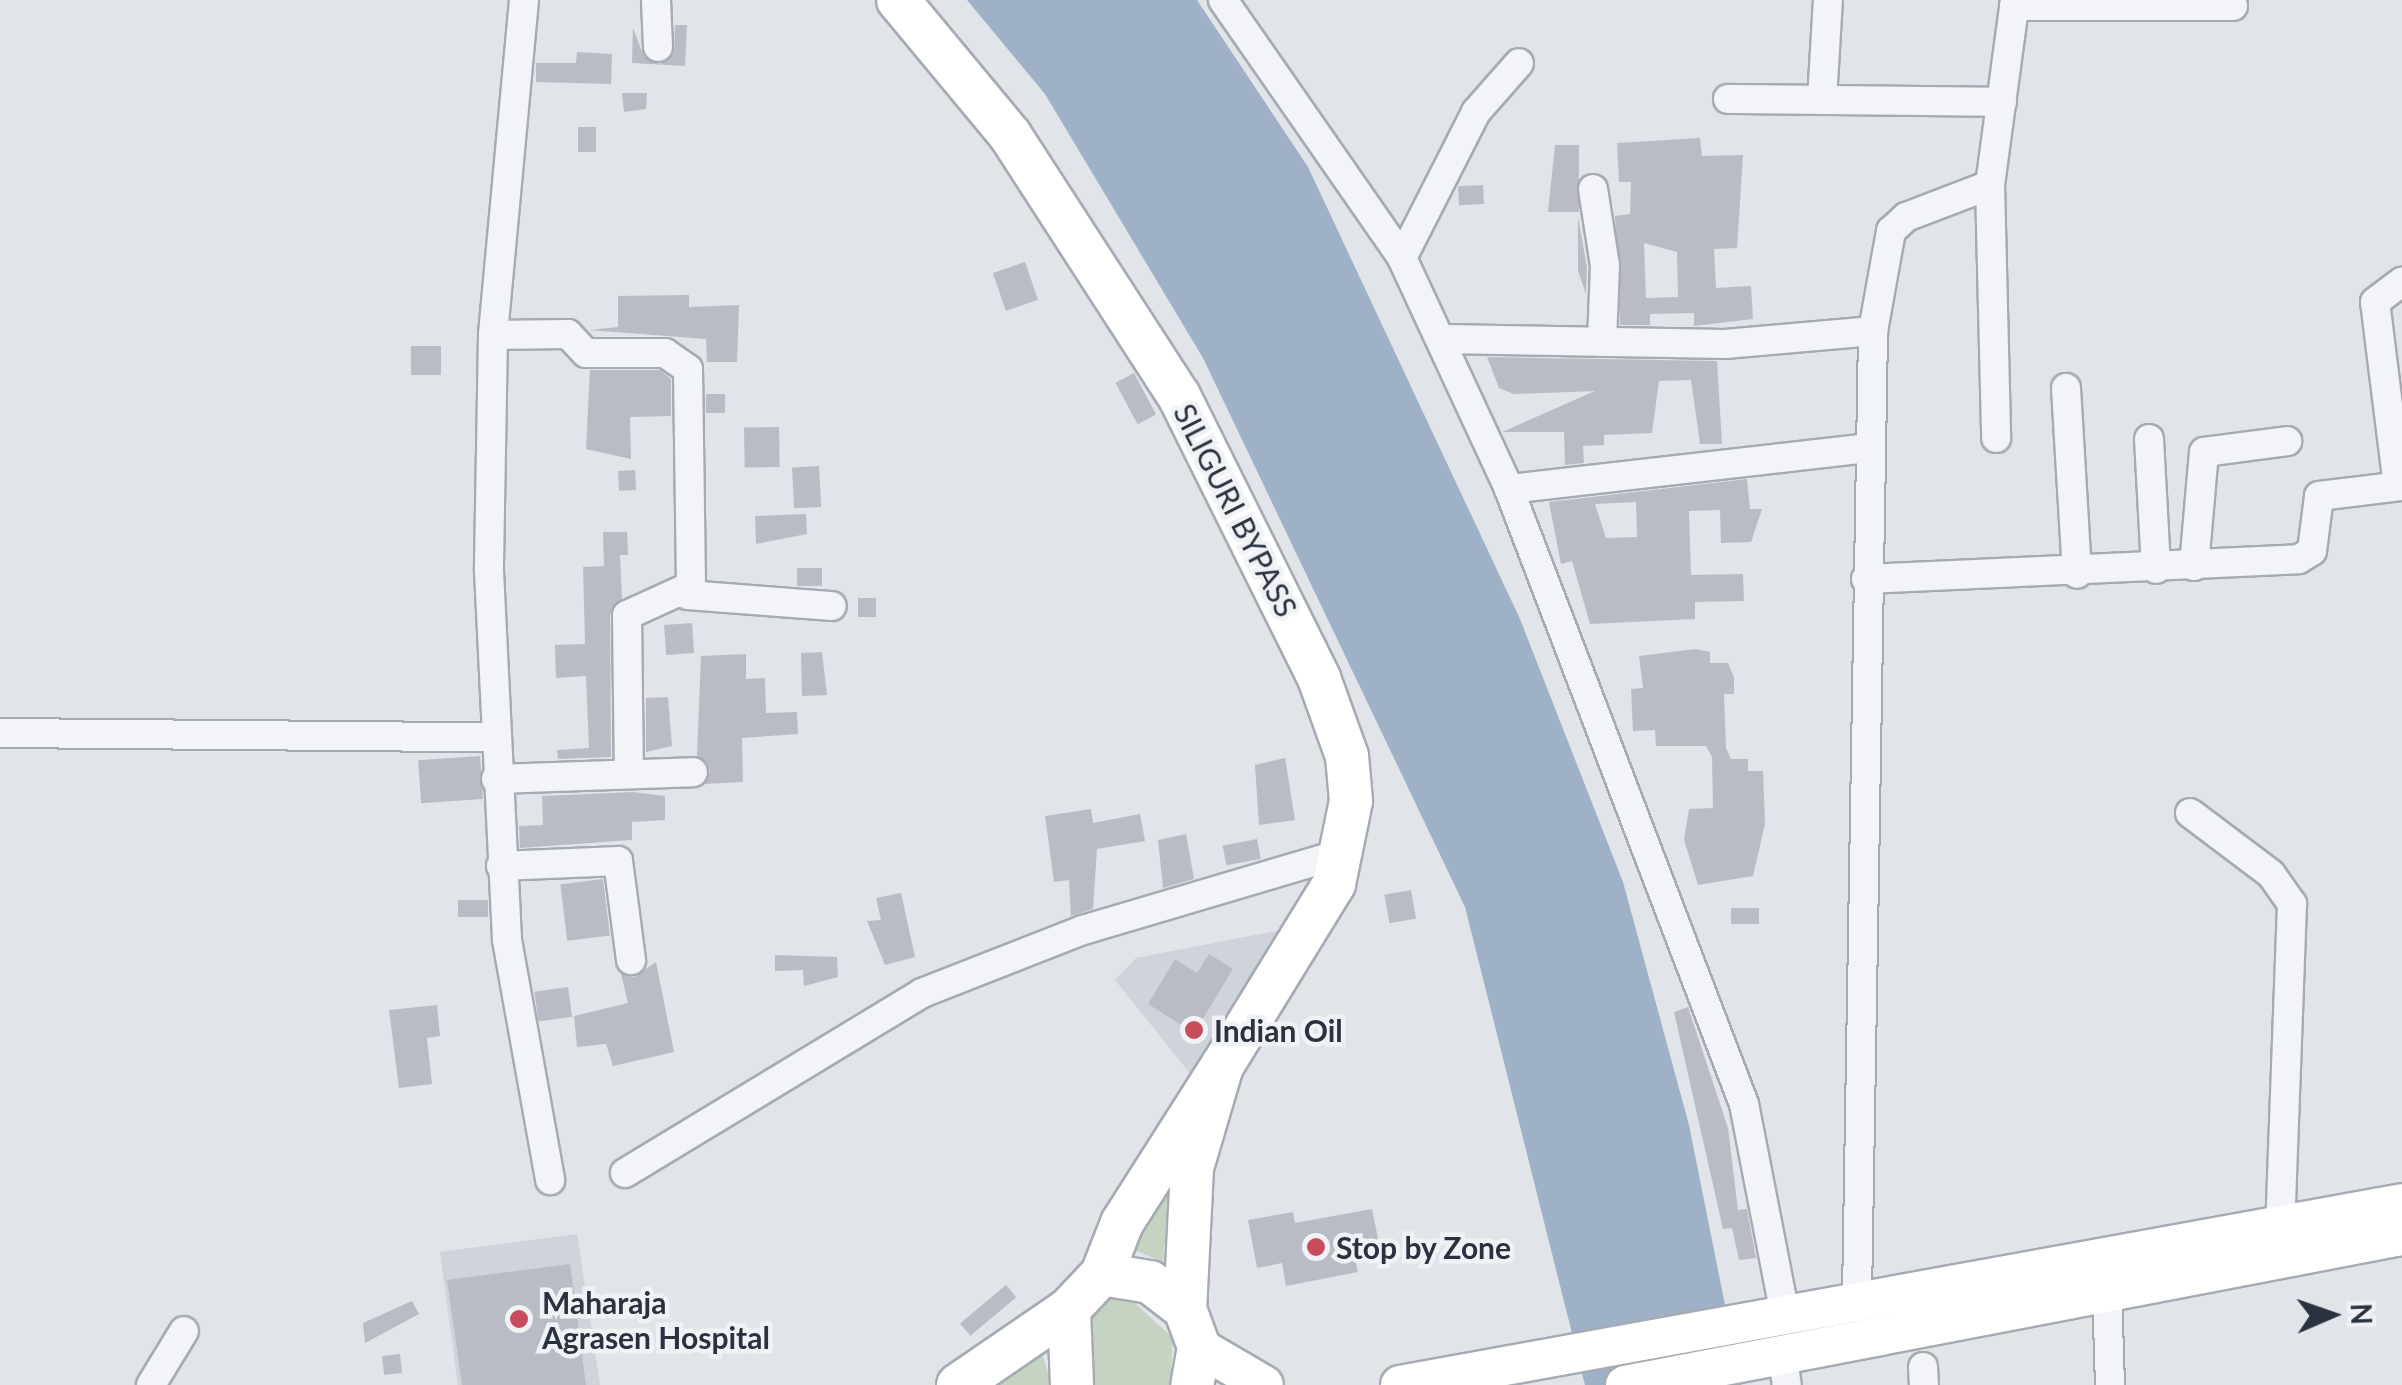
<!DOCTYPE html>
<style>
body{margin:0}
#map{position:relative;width:2402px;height:1385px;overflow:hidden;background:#e1e4e9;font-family:Lato,sans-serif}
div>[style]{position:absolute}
.built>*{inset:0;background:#cfd3da}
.green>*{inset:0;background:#c6d2c2}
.water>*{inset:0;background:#9eb1c7}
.building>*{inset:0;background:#b8bdc5;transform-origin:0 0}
.roads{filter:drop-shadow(2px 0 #a6abb3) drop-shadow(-2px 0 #a6abb3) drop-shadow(0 2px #a6abb3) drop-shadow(0 -2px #a6abb3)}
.minor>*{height:28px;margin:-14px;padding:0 14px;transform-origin:14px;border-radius:14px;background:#f3f4f7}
.major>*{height:38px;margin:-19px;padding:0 19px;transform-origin:19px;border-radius:19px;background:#fff}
.highway>*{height:42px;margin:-21px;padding:0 21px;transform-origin:21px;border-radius:21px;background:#fff}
.dots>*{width:28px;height:28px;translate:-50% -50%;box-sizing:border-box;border:5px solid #f0f2f6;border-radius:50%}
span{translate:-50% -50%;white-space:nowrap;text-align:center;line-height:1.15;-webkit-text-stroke:9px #f0f2f6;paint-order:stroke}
.street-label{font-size:30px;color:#2a313f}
.poi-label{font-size:30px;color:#2a313f;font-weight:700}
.left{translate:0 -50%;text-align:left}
.north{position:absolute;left:2282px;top:1265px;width:100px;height:100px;-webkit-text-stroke:8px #f0f2f6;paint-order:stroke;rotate:88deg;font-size:28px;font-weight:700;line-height:40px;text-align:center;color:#2a313f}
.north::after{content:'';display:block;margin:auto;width:35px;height:45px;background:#2a313f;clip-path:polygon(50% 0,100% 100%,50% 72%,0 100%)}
</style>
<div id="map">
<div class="built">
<i style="clip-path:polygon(1307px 925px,1196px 1081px,1115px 980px,1136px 958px)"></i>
<i style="clip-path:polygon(577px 1234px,600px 1385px,458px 1385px,440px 1252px)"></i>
</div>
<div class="green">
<i style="clip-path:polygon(1171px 1178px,1163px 1262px,1122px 1245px)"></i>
<i style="clip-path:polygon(1126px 1295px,1173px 1338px,1170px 1385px,1092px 1385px,1083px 1314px,1102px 1297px)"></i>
<i style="clip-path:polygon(1040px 1347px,1052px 1385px,990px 1385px)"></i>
</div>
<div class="water">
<i style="clip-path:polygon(967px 0,1197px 0,1308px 167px,1520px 619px,1623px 882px,1689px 1125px,1741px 1385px,1585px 1385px,1465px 907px,1203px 358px,1045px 94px)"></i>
</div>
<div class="building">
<i style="clip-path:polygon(675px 25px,687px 25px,685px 66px,632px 63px,633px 28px,644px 57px,660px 64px,674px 54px)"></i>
<i style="clip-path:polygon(577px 52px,612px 54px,611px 84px,536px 82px,536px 63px,576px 63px)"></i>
<i style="clip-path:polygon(622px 93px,647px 93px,646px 109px,624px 112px)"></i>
<i style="left:578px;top:127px;width:18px;height:25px"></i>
<i style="clip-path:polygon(evenodd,1700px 138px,1702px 156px,1743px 155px,1737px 248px,1714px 249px,1716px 288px,1751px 286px,1753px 319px,1694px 326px,1694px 313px,1650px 314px,1650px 325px,1620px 325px,1615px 216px,1630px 214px,1631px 182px,1619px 182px,1617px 143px,1700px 138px,1644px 243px,1677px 252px,1678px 297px,1646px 298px,1644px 243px)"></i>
<i style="clip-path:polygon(1555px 145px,1579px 145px,1579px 212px,1548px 212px)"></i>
<i style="left:1483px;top:185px;width:19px;height:25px;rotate:87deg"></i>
<i style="clip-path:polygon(1578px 217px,1587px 267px,1586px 294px,1578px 271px)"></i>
<i style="left:1025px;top:262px;width:40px;height:34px;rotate:71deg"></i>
<i style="clip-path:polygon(689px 295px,689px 307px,739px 305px,737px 362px,707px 362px,706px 339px,589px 330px,618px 327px,618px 296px)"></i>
<i style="left:411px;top:346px;width:30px;height:29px"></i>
<i style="clip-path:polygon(1487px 357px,1717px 361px,1722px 444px,1700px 444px,1691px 380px,1659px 381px,1652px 433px,1604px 435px,1604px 445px,1583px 446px,1584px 463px,1565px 465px,1564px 432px,1502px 432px,1595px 391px,1514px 394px,1499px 388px)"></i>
<i style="clip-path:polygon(590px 370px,660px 370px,671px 379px,671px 416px,630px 417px,631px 459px,586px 449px)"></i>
<i style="left:1134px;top:373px;width:47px;height:21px;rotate:62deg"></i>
<i style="left:725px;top:394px;width:19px;height:19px;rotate:90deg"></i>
<i style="left:779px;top:427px;width:40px;height:35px;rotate:89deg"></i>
<i style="left:819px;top:466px;width:41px;height:27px;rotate:87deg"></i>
<i style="left:635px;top:470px;width:20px;height:17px;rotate:87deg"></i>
<i style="clip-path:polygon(evenodd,1747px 479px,1750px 509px,1762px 509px,1751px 542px,1721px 543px,1720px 510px,1689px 511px,1691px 575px,1743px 574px,1744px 601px,1695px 602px,1695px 619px,1590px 624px,1572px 561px,1561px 564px,1549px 502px,1747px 479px,1636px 502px,1637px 537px,1606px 538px,1595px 504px,1636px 502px)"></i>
<i style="clip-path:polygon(806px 514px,807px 534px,756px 544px,755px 516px)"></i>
<i style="clip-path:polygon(603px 532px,627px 532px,628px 555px,620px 555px,622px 598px,610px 615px,611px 757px,558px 759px,557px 750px,589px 748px,586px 676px,556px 678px,555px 645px,585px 644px,583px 567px,604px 566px)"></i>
<i style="left:797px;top:568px;width:25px;height:18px"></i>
<i style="left:858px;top:598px;width:18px;height:19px"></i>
<i style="left:692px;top:623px;width:30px;height:28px;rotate:86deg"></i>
<i style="clip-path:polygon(1696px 649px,1710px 652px,1710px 663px,1728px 663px,1734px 677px,1734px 694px,1724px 694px,1726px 748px,1731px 759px,1748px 759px,1748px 771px,1763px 771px,1765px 824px,1753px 876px,1698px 885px,1684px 840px,1689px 809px,1713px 808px,1712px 757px,1706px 746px,1656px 746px,1655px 730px,1633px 731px,1631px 689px,1643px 688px,1639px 656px)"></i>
<i style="clip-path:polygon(822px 652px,827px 695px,802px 696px,801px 653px)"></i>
<i style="clip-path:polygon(746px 654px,746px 679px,765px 678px,766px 713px,797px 712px,798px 734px,742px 738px,743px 782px,705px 784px,710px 770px,697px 755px,701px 656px)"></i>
<i style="clip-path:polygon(668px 697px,672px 746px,646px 752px,646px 698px)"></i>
<i style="left:480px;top:756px;width:43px;height:62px;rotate:86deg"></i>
<i style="clip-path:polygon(1285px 758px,1295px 820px,1259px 825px,1255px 765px)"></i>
<i style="clip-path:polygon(633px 792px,665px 796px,665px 820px,632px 822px,632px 840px,520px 848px,519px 826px,543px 825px,542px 796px)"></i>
<i style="clip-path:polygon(1091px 809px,1093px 823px,1140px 814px,1145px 841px,1097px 849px,1093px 909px,1071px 916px,1069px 880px,1054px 882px,1045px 816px)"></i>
<i style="clip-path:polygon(1186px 834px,1194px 879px,1163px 888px,1158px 840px)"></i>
<i style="left:1257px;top:839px;width:20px;height:35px;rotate:79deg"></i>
<i style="left:603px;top:879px;width:57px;height:43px;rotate:83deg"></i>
<i style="left:1411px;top:890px;width:29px;height:27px;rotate:80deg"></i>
<i style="clip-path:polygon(901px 893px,915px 957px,885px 965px,867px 921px,881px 920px,876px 898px)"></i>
<i style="left:488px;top:900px;width:17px;height:30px;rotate:90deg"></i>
<i style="left:1731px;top:908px;width:28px;height:16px"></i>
<i style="clip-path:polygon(1209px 954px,1233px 969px,1194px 1033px,1148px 1004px,1175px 959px,1197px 973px)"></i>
<i style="clip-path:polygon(775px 955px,837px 957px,838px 977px,804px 986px,803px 970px,775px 971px)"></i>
<i style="clip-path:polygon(656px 962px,674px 1052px,613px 1066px,606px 1044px,577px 1047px,574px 1016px,628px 1003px,621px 974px,634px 977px)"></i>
<i style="left:568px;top:987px;width:30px;height:34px;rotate:82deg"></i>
<i style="clip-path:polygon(437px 1005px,440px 1036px,427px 1038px,432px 1084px,399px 1088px,389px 1010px)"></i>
<i style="clip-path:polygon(1688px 1007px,1728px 1128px,1738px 1210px,1747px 1209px,1756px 1258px,1739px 1260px,1732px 1228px,1723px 1229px,1674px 1012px)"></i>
<i style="clip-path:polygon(1372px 1209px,1382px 1258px,1356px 1263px,1358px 1272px,1286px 1286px,1282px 1263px,1257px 1268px,1248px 1220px,1293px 1212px,1295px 1223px)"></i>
<i style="clip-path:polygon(570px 1264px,586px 1385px,462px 1385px,447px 1280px)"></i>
<i style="left:1006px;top:1285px;width:16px;height:60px;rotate:50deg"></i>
<i style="clip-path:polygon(412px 1301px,419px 1314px,365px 1343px,363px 1323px)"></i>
<i style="left:400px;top:1354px;width:19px;height:18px;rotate:84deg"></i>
</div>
<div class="roads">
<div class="minor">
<i style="left:524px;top:0;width:336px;rotate:95.3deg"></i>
<i style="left:493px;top:335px;width:236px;rotate:91deg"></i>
<i style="left:489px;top:571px;width:369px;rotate:87.2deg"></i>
<i style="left:507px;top:940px;width:244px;rotate:79.8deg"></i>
<i style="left:656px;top:0;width:47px;rotate:87.6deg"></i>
<i style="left:1223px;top:0;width:314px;rotate:55.2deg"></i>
<i style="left:1402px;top:258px;width:255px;rotate:65.1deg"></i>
<i style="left:1509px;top:489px;width:658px;rotate:69.09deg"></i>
<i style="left:1744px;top:1104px;width:210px;rotate:79deg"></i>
<i style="left:2014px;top:6px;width:219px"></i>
<i style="left:1728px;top:99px;width:274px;rotate:0.6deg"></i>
<i style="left:1822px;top:100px;width:100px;rotate:-86.6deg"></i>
<i style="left:1990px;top:185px;width:253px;rotate:88.6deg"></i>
<i style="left:1593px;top:189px;width:78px;rotate:81.1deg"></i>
<i style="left:1605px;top:266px;width:76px;rotate:92.3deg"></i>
<i style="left:1402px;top:258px;width:164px;rotate:-63.1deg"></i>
<i style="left:1476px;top:112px;width:65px;rotate:-48.7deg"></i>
<i style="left:493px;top:335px;width:75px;rotate:-0.8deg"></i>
<i style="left:568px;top:334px;width:26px;rotate:47deg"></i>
<i style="left:586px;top:353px;width:79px"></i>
<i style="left:665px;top:353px;width:28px;rotate:35deg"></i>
<i style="left:688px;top:369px;width:217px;rotate:89.2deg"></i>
<i style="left:691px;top:586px;width:70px;rotate:155.6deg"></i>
<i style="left:627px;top:615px;width:159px;rotate:89.3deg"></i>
<i style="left:1444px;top:339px;width:281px;rotate:1deg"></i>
<i style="left:1725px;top:344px;width:149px;rotate:-5deg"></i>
<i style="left:2066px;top:388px;width:186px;rotate:86.6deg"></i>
<i style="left:2149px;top:439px;width:130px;rotate:86.9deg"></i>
<i style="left:2398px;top:486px;width:185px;rotate:-97.1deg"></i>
<i style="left:2375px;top:302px;width:34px;rotate:-37deg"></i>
<i style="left:1509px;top:489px;width:360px;rotate:-6.5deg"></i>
<i style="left:2194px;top:566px;width:114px;rotate:-85deg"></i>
<i style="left:2204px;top:452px;width:84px;rotate:-7.5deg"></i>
<i style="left:1866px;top:579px;width:433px;rotate:-2.6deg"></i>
<i style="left:2299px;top:559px;width:15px;rotate:-32deg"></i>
<i style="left:2312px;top:551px;width:55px;rotate:-82.7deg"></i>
<i style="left:2319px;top:496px;width:84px;rotate:-6.9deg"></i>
<i style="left:688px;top:595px;width:144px;rotate:4.4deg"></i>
<i style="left:0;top:733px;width:493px;rotate:0.5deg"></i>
<i style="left:496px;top:779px;width:197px;rotate:-2deg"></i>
<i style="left:2190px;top:813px;width:101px;rotate:37deg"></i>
<i style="left:2271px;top:874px;width:37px;rotate:55deg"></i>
<i style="left:2292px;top:904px;width:321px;rotate:92.1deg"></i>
<i style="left:501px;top:866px;width:117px;rotate:-2.4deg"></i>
<i style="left:618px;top:861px;width:100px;rotate:82.5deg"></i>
<i style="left:625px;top:1173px;width:347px;rotate:-31.2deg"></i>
<i style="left:922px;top:993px;width:173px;rotate:-21.4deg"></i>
<i style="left:1083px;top:930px;width:271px;rotate:-16.5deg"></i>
<i style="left:2107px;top:1290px;width:95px;rotate:88.2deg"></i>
<i style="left:1857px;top:1297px;width:966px;rotate:-89.05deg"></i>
<i style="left:1873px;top:331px;width:102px;rotate:-79.8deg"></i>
<i style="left:1891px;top:231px;width:21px;rotate:-43deg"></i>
<i style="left:1906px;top:217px;width:90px;rotate:-20.9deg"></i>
<i style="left:1990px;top:185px;width:187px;rotate:-82.3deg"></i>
<i style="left:1782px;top:1351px;width:34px;rotate:82deg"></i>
<i style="left:1923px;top:1367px;width:18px;rotate:87deg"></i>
<i style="left:151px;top:1385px;width:63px;rotate:-58.6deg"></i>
</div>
<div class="major">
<i style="left:1199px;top:1347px;width:75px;rotate:30.3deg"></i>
<i style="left:1400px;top:1385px;width:1018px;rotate:-10.29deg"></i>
<i style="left:1625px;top:1385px;width:791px;rotate:-10.86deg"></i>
</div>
<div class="highway">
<i style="left:898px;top:0;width:175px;rotate:50.3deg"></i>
<i style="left:1010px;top:135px;width:311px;rotate:57.1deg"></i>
<i style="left:1179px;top:396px;width:315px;rotate:63.6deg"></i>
<i style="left:1319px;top:678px;width:83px;rotate:70.3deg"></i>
<i style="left:1347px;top:756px;width:45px;rotate:84.9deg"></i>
<i style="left:1351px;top:801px;width:85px;rotate:101.6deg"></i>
<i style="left:1334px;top:884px;width:214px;rotate:121.6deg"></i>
<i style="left:1102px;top:1274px;width:55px;rotate:-68.6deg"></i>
<i style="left:1122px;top:1223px;width:186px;rotate:-57.5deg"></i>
<i style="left:1222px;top:1066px;width:106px;rotate:106.4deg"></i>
<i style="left:1192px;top:1168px;width:141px;rotate:92.8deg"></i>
<i style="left:958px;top:1385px;width:135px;rotate:-34.4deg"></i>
<i style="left:1072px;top:1385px;width:76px;rotate:-92.3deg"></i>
<i style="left:1069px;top:1309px;width:48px;rotate:-46.7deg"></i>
<i style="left:1102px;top:1274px;width:49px;rotate:9.5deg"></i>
<i style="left:1150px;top:1282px;width:44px;rotate:37.6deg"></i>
<i style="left:1185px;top:1309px;width:40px;rotate:69.8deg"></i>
<i style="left:1199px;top:1347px;width:39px;rotate:100deg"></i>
</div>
</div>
<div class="dots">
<i style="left:1194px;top:1030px;background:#c74d5d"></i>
<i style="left:1316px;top:1247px;background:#c74d5d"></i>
<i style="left:519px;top:1319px;background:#c74d5d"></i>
</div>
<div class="street-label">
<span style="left:1236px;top:510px;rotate:63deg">SILIGURI BYPASS</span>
</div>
<div class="poi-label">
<span class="left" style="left:1214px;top:1030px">Indian Oil</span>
<span class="left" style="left:1336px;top:1247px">Stop by Zone</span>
<span class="left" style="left:542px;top:1319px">Maharaja<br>Agrasen Hospital</span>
</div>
<div class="north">N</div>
</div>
